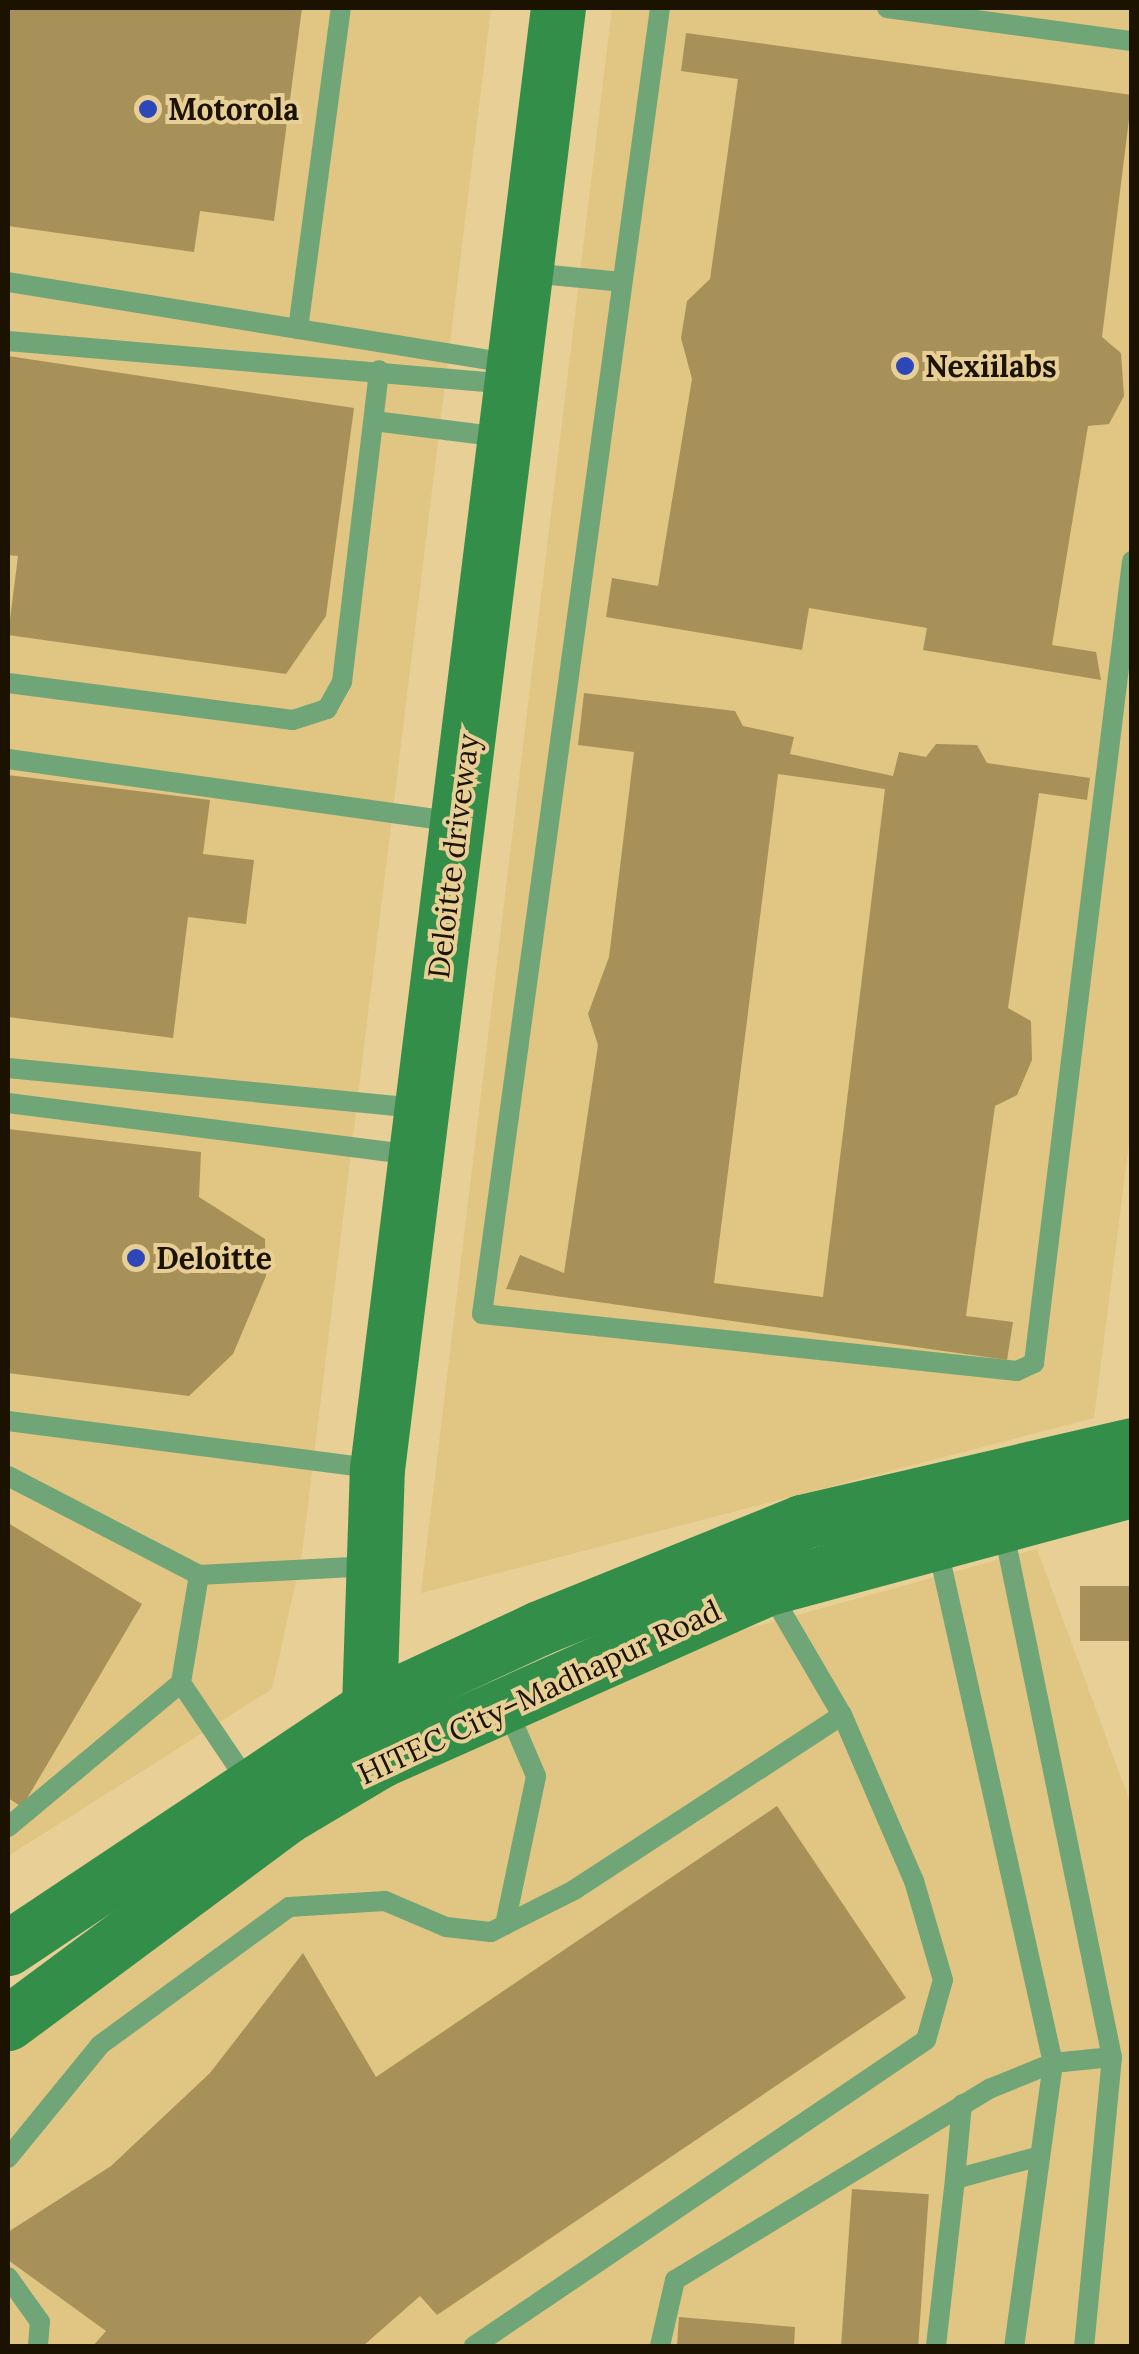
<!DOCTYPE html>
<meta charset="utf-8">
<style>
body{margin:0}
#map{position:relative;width:1139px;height:2354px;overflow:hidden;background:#e7cf95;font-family:Lora,serif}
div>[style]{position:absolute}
.built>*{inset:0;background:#e0c583}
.building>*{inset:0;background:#a89159;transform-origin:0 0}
.lane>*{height:20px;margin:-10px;padding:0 10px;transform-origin:10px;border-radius:10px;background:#6fa577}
.secondary>*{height:55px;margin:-27.5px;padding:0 27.5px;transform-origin:27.5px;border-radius:27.5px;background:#328e49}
.dots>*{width:28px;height:28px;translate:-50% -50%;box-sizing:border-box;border:5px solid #e7cf95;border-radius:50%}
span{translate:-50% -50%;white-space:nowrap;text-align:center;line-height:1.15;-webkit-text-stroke:8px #e7cf95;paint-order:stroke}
.poi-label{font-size:30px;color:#1b1300;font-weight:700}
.left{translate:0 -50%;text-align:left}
.street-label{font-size:30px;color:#1b1300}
.frame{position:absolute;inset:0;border:10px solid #1b1300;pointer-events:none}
</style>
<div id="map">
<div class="built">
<i style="clip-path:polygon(8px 8px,491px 8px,302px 1553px,272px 1689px,8px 1856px)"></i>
<i style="clip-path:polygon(612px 8px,1131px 8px,1132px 1120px,1094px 1418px,421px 1593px)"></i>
<i style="clip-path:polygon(1037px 1549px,1131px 1805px,1131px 2346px,8px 2346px,8px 2046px,352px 1793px,597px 1670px)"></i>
</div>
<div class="building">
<i style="clip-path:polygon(8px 8px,302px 8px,274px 221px,200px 211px,194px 252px,8px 226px)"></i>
<i style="clip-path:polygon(686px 33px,1132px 95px,1102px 337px,1121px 353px,1124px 396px,1109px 424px,1088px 426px,1052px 645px,1096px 652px,1101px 680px,923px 650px,927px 628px,809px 608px,802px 650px,606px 617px,612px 578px,658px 586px,692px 379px,681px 338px,687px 301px,710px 279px,738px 79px,681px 71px)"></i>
<i style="clip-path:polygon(8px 356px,354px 408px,326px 616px,286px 674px,8px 635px,18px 556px,8px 555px)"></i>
<i style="clip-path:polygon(evenodd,584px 693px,735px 711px,743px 726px,794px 737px,790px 754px,893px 776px,899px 752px,926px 757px,936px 744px,977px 745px,987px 763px,1090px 778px,1087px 800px,1039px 793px,1008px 1008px,1031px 1021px,1032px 1060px,1017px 1095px,995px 1106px,966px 1316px,1013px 1322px,1007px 1360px,506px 1289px,520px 1255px,564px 1273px,598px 1045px,588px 1014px,609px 957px,634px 752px,578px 745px,584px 693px,778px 774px,885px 789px,823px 1297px,714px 1283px,778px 774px)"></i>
<i style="clip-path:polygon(8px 775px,210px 800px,203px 854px,254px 860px,246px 924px,188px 917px,173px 1038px,8px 1017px)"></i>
<i style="clip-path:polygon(8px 1129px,201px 1152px,199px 1197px,265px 1239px,266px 1276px,233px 1354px,189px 1396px,8px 1373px)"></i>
<i style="clip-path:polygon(8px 1523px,142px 1604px,22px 1807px,8px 1798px)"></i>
<i style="left:1132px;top:1586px;width:55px;height:52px;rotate:90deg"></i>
<i style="clip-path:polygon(777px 1806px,906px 1998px,437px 2315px,420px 2296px,363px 2346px,93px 2346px,106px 2331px,8px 2260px,8px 2232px,111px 2166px,210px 2073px,303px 1953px,376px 2077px)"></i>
<i style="left:852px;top:2189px;width:77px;height:158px;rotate:4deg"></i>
<i style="clip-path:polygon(679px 2317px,795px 2327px,794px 2346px,677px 2346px)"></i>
</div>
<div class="lane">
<i style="left:660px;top:8px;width:1318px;rotate:97.76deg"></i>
<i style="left:482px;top:1314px;width:538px;rotate:6.08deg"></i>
<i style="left:1017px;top:1371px;width:19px;rotate:-25deg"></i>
<i style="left:1034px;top:1363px;width:808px;rotate:-83.03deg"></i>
<i style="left:887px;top:8px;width:247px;rotate:7.7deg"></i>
<i style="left:529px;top:273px;width:93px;rotate:5.5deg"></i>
<i style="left:8px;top:282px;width:513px;rotate:9.21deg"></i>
<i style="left:298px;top:329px;width:324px;rotate:-82.4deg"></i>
<i style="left:8px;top:341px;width:503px;rotate:4.91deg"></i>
<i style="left:374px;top:421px;width:128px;rotate:7.2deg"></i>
<i style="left:8px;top:683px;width:287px;rotate:7.4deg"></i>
<i style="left:293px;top:720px;width:36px;rotate:-18deg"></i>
<i style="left:327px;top:709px;width:31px;rotate:-61deg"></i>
<i style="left:342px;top:682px;width:314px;rotate:-83.2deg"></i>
<i style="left:8px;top:759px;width:451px;rotate:8deg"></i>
<i style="left:8px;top:1068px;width:413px;rotate:5.6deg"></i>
<i style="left:8px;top:1103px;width:407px;rotate:7.3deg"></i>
<i style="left:8px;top:1421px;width:372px;rotate:7.4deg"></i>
<i style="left:8px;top:1476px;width:215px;rotate:27.4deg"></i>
<i style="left:199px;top:1575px;width:173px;rotate:-3deg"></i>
<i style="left:1003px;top:1528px;width:540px;rotate:78.36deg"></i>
<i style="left:1112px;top:2057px;width:290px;rotate:95.5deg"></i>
<i style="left:937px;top:1545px;width:531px;rotate:77.38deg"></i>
<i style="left:1053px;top:2063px;width:286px;rotate:97.8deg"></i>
<i style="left:199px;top:1575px;width:109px;rotate:99.5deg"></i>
<i style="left:181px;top:1683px;width:122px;rotate:56deg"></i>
<i style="left:8px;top:1827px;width:225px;rotate:-39.8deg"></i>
<i style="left:505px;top:1925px;width:152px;rotate:-78.2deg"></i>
<i style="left:536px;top:1776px;width:76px;rotate:-113.2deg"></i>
<i style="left:8px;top:2158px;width:146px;rotate:-50.8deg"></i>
<i style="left:100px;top:2045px;width:234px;rotate:-36.1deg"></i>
<i style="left:289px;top:1907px;width:96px;rotate:-3.6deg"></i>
<i style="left:385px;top:1901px;width:66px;rotate:23.1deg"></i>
<i style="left:446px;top:1927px;width:45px;rotate:6.3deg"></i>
<i style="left:491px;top:1932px;width:93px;rotate:-26.8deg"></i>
<i style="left:574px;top:1890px;width:320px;rotate:-33.1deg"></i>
<i style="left:955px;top:2179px;width:75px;rotate:-84.7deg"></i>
<i style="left:8px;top:2277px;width:55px;rotate:54.6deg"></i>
<i style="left:40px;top:2322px;width:24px;rotate:95deg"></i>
<i style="left:474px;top:2346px;width:546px;rotate:-34.1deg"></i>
<i style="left:926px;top:2040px;width:62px;rotate:-74.2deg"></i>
<i style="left:943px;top:1980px;width:103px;rotate:-106.3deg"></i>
<i style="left:914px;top:1881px;width:181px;rotate:-113.4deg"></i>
<i style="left:842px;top:1715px;width:145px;rotate:-120.3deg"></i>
<i style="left:660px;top:2346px;width:68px;rotate:-77.2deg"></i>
<i style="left:675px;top:2280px;width:368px;rotate:-31.3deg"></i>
<i style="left:989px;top:2089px;width:69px;rotate:-22.1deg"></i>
<i style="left:1053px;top:2063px;width:59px;rotate:-5.8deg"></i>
<i style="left:936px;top:2346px;width:168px;rotate:-83.5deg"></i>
<i style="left:955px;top:2179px;width:88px;rotate:-15.1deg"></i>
</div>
<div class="secondary">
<i style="left:381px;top:1760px;width:54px;rotate:-102.8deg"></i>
<i style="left:369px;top:1707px;width:238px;rotate:-88.1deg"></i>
<i style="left:377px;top:1469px;width:1472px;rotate:-82.94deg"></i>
<i style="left:8px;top:1948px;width:434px;rotate:-33.7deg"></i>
<i style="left:369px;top:1707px;width:187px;rotate:-24.9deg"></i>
<i style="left:539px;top:1628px;width:283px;rotate:-22deg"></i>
<i style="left:801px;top:1522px;width:340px;rotate:-13.1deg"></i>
<i style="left:8px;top:2023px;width:347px;rotate:-36.6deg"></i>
<i style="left:287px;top:1816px;width:109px;rotate:-30.8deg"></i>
<i style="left:381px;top:1760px;width:424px;rotate:-24deg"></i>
<i style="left:768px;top:1588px;width:377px;rotate:-15.1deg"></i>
</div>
<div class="dots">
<i style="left:148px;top:109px;background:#2e47b8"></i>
<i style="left:905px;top:366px;background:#2e47b8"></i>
<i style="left:136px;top:1258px;background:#2e47b8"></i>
</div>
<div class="poi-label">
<span class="left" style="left:168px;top:109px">Motorola</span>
<span class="left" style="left:925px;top:366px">Nexiilabs</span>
<span class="left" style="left:156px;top:1258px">Deloitte</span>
</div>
<div class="street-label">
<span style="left:453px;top:856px;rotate:-83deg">Deloitte driveway</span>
<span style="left:539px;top:1692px;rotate:-25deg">HITEC City–Madhapur Road</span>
</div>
<div class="frame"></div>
</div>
